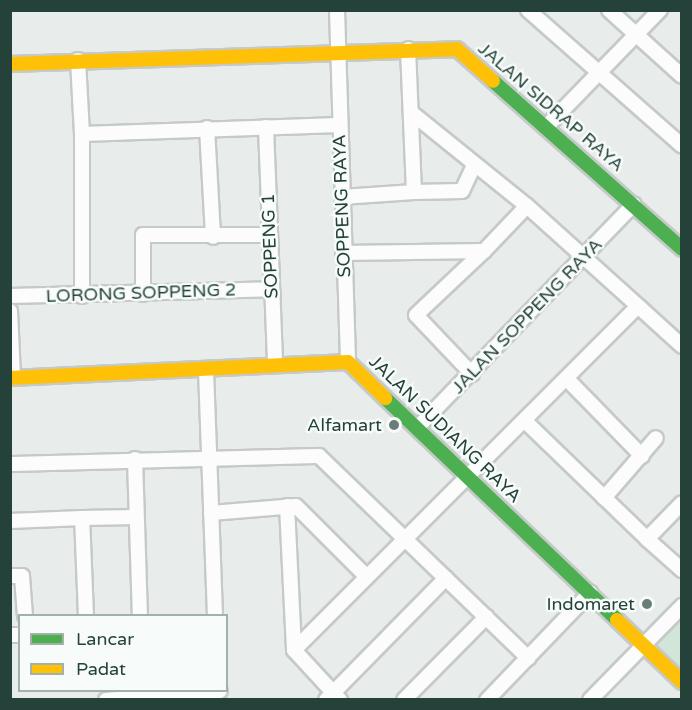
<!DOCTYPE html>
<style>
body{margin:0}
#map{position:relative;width:692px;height:710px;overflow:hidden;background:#e8edeb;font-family:"Varela Round",sans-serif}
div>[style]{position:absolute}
.green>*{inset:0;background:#d1e6d8}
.roads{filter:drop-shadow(2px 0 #c5cac8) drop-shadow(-2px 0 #c5cac8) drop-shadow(0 2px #c5cac8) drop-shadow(0 -2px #c5cac8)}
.street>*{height:14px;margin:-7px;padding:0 7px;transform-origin:7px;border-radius:7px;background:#fcfcfc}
.fast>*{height:14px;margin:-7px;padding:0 7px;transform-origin:7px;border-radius:7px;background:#4caf50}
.slow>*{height:14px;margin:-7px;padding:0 7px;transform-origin:7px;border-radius:7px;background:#ffc107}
.dots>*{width:16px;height:16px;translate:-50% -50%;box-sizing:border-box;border:3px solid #f7fbf9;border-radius:50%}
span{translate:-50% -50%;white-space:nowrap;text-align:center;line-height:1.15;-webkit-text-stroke:5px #f7fbf9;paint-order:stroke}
.street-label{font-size:18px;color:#24423a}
.poi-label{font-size:18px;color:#24423a}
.right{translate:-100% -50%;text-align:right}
.frame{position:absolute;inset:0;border:12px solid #24423a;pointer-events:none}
.legend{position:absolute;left:18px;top:614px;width:210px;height:78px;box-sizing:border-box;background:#f7fbf9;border:2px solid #a3b1ad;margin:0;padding:8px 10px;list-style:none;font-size:18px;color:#24423a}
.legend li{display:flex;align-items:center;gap:12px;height:30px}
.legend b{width:30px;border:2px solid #a3b1ad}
</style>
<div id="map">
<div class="green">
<i style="clip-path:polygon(681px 606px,681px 682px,644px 642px)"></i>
</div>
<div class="roads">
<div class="street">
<i style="left:337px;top:10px;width:352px;rotate:88.2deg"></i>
<i style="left:528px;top:10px;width:205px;rotate:41.4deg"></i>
<i style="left:609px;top:10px;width:98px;rotate:42.1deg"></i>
<i style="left:78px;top:60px;width:74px;rotate:86.9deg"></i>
<i style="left:413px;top:114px;width:146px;rotate:38.9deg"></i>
<i style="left:548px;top:125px;width:161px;rotate:-45.8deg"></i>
<i style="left:266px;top:127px;width:238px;rotate:87.8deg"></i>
<i style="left:207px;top:128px;width:109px;rotate:86.8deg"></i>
<i style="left:414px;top:192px;width:48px;rotate:-1.2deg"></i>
<i style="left:462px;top:191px;width:29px;rotate:-65deg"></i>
<i style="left:342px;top:197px;width:72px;rotate:-4deg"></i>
<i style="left:414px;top:192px;width:143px;rotate:-92.4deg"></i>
<i style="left:343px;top:253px;width:141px;rotate:-0.8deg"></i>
<i style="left:484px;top:251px;width:62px;rotate:-46.3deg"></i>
<i style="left:527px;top:206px;width:149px;rotate:42deg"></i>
<i style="left:143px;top:294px;width:59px;rotate:-90deg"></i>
<i style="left:143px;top:235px;width:127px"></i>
<i style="left:10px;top:296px;width:261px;rotate:-1.5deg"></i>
<i style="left:82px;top:296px;width:162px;rotate:-90deg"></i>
<i style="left:82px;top:134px;width:257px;rotate:-2deg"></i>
<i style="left:10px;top:311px;width:67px;rotate:87.4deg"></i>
<i style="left:206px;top:370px;width:246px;rotate:87.9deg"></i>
<i style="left:472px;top:374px;width:81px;rotate:-133.5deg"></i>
<i style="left:416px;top:315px;width:93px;rotate:-43.3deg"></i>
<i style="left:568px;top:380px;width:106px;rotate:45.8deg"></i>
<i style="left:526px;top:422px;width:168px;rotate:44deg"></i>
<i style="left:647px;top:539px;width:50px;rotate:-45.8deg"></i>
<i style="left:418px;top:427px;width:310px;rotate:-45.9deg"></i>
<i style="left:135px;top:459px;width:157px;rotate:88.2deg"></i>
<i style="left:10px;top:464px;width:309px;rotate:-1.5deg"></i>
<i style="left:319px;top:456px;width:291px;rotate:44deg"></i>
<i style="left:604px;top:498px;width:79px;rotate:-49.1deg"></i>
<i style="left:287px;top:506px;width:144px;rotate:87.2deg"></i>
<i style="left:294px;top:650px;width:68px;rotate:47.4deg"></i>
<i style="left:211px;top:513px;width:85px;rotate:-4.7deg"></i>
<i style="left:296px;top:506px;width:100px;rotate:45deg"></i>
<i style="left:10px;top:521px;width:72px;rotate:-2.4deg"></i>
<i style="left:647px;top:539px;width:47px;rotate:41.5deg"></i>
<i style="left:10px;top:576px;width:12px"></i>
<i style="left:22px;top:576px;width:40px;rotate:85.7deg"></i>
<i style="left:86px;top:616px;width:98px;rotate:-92.3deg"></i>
<i style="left:82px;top:518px;width:54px;rotate:-1.1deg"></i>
<i style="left:10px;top:635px;width:10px"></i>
<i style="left:294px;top:650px;width:486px;rotate:-45deg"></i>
<i style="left:638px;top:306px;width:59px;rotate:42.3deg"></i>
<i style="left:106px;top:700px;width:114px;rotate:-4.5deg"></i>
<i style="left:326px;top:700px;width:171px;rotate:-45.5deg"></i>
<i style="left:404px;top:700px;width:117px;rotate:-45.3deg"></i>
<i style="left:487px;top:700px;width:149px;rotate:-46.1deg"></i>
<i style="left:590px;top:700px;width:132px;rotate:-45.6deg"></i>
</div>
<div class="fast">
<i style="left:493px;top:81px;width:253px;rotate:41.6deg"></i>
<i style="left:385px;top:398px;width:321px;rotate:43.7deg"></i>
</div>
<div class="slow">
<i style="left:10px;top:64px;width:447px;rotate:-1.9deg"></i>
<i style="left:457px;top:49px;width:48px;rotate:41.6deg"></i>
<i style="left:10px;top:378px;width:338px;rotate:-2.7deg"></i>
<i style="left:348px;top:362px;width:52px;rotate:44.2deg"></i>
<i style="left:617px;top:620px;width:90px;rotate:43.6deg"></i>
</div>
</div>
<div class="dots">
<i style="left:394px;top:425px;background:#697e78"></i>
<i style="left:647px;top:604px;background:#697e78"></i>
</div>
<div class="street-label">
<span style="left:551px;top:107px;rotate:41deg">JALAN SIDRAP RAYA</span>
<span style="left:342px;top:206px;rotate:-92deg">SOPPENG RAYA</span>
<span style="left:270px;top:246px;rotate:-92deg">SOPPENG 1</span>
<span style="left:141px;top:293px;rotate:-2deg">LORONG SOPPENG 2</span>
<span style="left:527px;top:316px;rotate:-46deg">JALAN SOPPENG RAYA</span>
<span style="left:445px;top:429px;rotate:44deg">JALAN SUDIANG RAYA</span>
</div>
<div class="poi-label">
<span class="right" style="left:382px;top:425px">Alfamart</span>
<span class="right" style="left:635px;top:604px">Indomaret</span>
</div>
<div class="frame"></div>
<ul class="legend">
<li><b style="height:8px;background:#4caf50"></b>Lancar</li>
<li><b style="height:8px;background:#ffc107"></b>Padat</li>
</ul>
</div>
